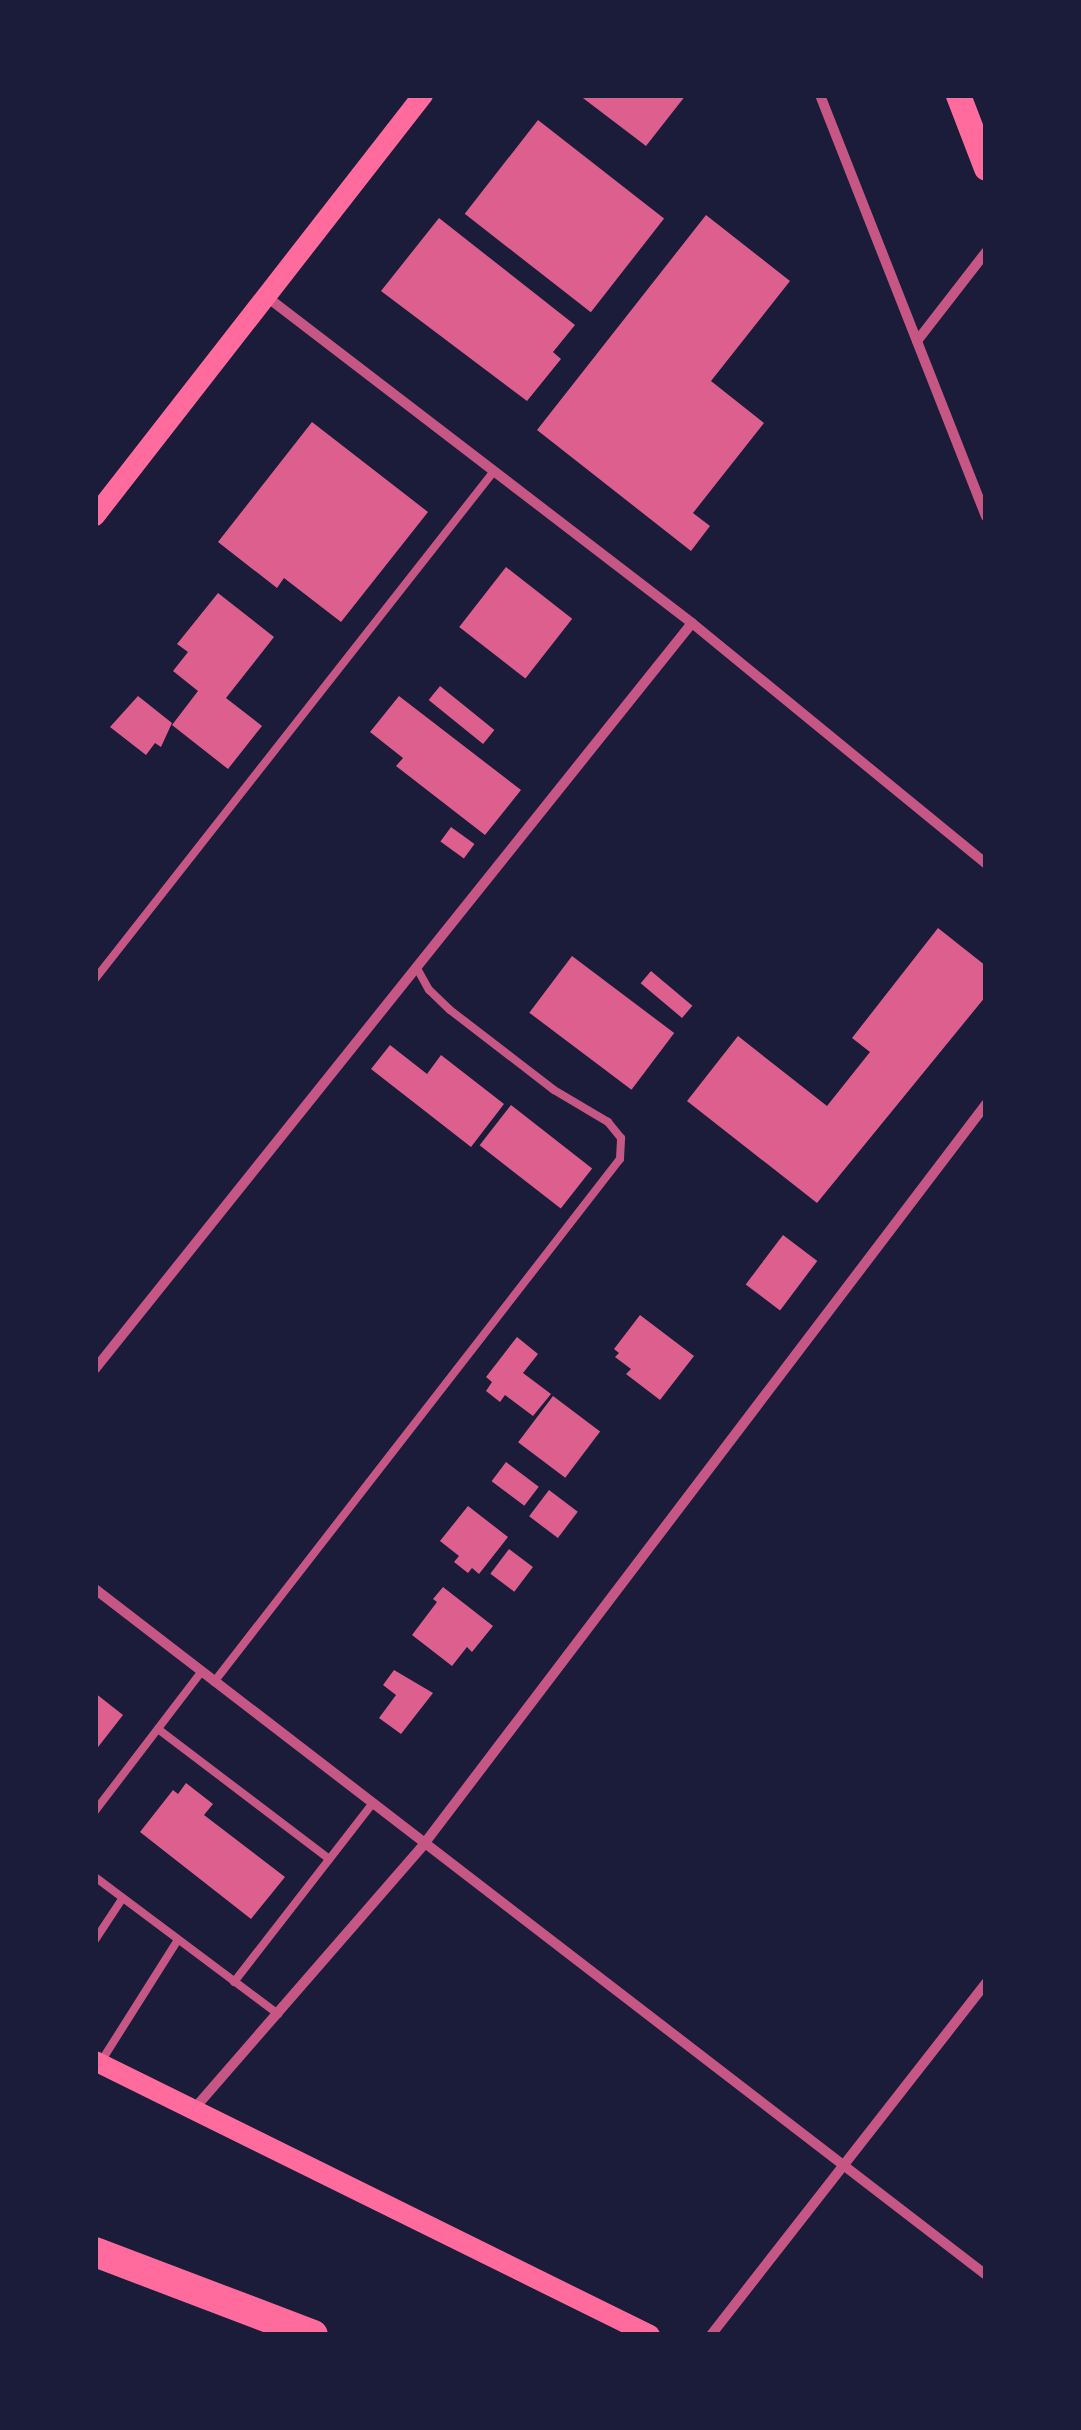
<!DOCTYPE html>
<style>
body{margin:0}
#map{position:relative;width:1081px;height:2430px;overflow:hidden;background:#1b1b3a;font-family:Figtree,sans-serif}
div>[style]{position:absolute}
.building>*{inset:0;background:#dd5f8e;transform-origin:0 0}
.service>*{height:8px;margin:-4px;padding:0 4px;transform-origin:4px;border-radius:4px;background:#c65784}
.minor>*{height:10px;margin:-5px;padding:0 5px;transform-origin:5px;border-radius:5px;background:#c65784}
.secondary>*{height:20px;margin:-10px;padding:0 10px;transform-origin:10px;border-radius:10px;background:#ff6b9d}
.primary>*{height:25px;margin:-12.5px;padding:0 12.5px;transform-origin:12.5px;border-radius:12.5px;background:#ff6b9d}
.motorway>*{height:30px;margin:-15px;padding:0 15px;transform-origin:15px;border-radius:15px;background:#ff6b9d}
span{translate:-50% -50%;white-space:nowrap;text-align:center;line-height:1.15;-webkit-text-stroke:10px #1b1b3a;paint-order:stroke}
.frame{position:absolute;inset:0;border:98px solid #1b1b3a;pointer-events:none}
</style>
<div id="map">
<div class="building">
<i style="clip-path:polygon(579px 95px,686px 95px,646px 146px)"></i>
<i style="left:538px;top:120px;width:160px;height:119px;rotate:38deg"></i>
<i style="clip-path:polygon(706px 215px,790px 281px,711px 381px,764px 423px,693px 513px,710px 526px,691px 551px,537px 430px)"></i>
<i style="clip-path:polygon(439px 218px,575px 325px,553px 352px,561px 359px,527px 401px,381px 291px)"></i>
<i style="clip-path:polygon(312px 422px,428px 512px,341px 622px,284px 578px,277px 588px,218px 542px)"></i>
<i style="left:506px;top:567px;width:84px;height:76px;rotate:38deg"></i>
<i style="clip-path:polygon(218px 593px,274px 637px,226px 698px,262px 726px,228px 769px,172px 725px,198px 691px,173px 671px,188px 652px,177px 644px)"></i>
<i style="left:440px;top:686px;width:70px;height:18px;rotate:39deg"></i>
<i style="clip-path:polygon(138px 696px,172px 723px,161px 747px,155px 743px,146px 755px,110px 727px)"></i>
<i style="clip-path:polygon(399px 696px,521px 790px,485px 835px,396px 766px,403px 758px,370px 732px)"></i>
<i style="left:451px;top:827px;width:29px;height:18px;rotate:36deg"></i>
<i style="clip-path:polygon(938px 928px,986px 966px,986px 996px,817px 1203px,687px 1101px,738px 1036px,827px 1106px,870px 1052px,852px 1038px)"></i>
<i style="left:572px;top:956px;width:128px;height:71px;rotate:37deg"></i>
<i style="left:651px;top:971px;width:54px;height:16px;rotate:40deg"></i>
<i style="clip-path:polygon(390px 1045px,427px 1074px,441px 1055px,504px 1104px,471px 1147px,371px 1069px)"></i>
<i style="left:511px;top:1105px;width:103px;height:51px;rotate:38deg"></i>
<i style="left:783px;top:1235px;width:43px;height:62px;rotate:37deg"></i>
<i style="clip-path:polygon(640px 1315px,694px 1356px,660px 1400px,626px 1374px,631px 1369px,615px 1357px,619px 1353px,614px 1349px)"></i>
<i style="clip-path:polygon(517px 1337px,538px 1354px,523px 1373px,551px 1394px,533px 1416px,505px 1395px,500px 1402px,486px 1391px,492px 1382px,486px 1377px)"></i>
<i style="left:553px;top:1396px;width:59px;height:58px;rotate:37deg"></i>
<i style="left:506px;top:1462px;width:41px;height:24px;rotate:37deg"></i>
<i style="left:549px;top:1490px;width:36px;height:33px;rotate:37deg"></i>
<i style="clip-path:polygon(468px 1506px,508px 1537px,479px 1574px,472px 1568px,468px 1573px,454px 1562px,459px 1556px,440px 1541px)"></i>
<i style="left:509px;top:1549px;width:30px;height:31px;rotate:37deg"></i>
<i style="clip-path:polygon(443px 1587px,493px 1626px,472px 1652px,467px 1647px,452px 1666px,412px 1635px,437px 1602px,433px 1599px)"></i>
<i style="clip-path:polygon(394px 1670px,433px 1693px,401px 1734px,379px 1718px,396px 1695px,383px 1685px)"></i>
<i style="clip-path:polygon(95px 1693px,123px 1715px,95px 1751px)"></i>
<i style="clip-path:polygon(186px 1783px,213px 1804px,204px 1815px,285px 1877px,251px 1919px,140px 1832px,173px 1790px,178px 1794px)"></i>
</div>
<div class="service">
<i style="left:95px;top:979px;width:646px;rotate:-51.85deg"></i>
<i style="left:214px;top:1682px;width:662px;rotate:-52.18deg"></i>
<i style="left:620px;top:1159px;width:21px;rotate:-87deg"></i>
<i style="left:621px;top:1138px;width:21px;rotate:-129deg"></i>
<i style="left:608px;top:1122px;width:63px;rotate:-149.3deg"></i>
<i style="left:554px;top:1090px;width:131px;rotate:-142.4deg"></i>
<i style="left:450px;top:1010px;width:29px;rotate:-136deg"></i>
<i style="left:429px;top:990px;width:25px;rotate:-119deg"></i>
<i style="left:158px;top:1729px;width:215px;rotate:37.2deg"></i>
<i style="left:95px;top:1811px;width:176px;rotate:-52.6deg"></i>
<i style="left:95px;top:1877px;width:229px;rotate:36.8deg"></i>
<i style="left:95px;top:1940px;width:49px;rotate:-56.6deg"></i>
<i style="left:234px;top:1982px;width:225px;rotate:-52.2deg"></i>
<i style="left:102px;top:2060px;width:142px;rotate:-57.7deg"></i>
</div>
<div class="minor">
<i style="left:820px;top:95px;width:453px;rotate:68.5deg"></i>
<i style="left:267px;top:297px;width:536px;rotate:37.49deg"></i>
<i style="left:692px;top:623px;width:380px;rotate:39.3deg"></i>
<i style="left:917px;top:341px;width:113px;rotate:-52.2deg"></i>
<i style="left:95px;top:1369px;width:955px;rotate:-51.33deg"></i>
<i style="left:95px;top:1589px;width:1124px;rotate:37.59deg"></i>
<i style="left:194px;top:2109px;width:351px;rotate:-49deg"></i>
<i style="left:424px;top:1844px;width:929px;rotate:-52.78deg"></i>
<i style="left:711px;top:2335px;width:447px;rotate:-52deg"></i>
</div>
<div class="secondary">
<i style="left:95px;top:516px;width:534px;rotate:-52.08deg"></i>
<i style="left:95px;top:2061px;width:619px;rotate:26.28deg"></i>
</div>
<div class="primary">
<i style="left:958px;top:95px;width:78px;rotate:69deg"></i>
</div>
<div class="motorway">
<i style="left:95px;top:2252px;width:233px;rotate:20.8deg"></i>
</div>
<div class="frame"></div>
</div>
